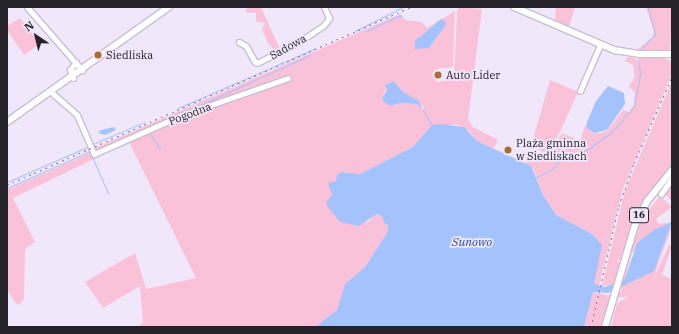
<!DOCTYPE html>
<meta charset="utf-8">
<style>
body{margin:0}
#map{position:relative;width:679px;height:334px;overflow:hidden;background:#f1e7fb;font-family:"IBM Plex Serif",serif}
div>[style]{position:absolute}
.green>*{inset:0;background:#fac2d8}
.water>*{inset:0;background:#a4c3fd}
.stream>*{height:1px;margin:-0.5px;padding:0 0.5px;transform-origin:0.5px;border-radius:0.5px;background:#a4c3fd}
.roads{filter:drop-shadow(1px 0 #c8bed2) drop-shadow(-1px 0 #c8bed2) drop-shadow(0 1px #c8bed2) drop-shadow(0 -1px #c8bed2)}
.minor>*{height:5px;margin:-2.5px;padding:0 2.5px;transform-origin:2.5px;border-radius:2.5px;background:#fff}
.major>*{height:6px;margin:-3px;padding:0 3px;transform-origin:3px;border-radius:3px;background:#fff}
.rail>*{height:1px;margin-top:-0.5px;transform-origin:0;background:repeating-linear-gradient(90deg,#857e8c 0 2px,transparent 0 6px)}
.dots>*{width:11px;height:11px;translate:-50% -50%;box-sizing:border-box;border:2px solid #f1e7fb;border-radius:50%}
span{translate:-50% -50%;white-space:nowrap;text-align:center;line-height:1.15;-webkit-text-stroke:3.5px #f1e7fb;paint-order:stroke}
.shield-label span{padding:1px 3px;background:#f1e7fb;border:1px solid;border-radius:3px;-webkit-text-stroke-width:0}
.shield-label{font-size:10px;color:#262229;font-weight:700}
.street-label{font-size:11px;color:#262229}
.poi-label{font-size:11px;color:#262229}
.left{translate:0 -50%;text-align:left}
.water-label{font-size:12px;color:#234c9d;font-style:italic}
.frame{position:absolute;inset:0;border:8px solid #262229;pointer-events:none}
.north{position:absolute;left:16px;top:16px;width:40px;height:40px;-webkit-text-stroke:3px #f1e7fb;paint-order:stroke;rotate:325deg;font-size:11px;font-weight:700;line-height:16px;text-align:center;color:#262229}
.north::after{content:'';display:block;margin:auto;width:14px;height:18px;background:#262229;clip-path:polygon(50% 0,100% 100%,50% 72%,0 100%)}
</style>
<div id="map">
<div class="green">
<i style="clip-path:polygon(248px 7px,261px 7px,280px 49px,278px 54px,268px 43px,263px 32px,262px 28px,266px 23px,256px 22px,256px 13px,245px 12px)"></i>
<i style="clip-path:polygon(evenodd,459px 7px,482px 9px,468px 120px,473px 127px,498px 140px,494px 148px,490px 147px,477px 141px,469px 131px,458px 125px,450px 125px,426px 134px,413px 147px,360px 174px,345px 172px,333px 183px,330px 187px,332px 195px,367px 223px,376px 214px,382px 216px,384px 223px,388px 225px,387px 233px,365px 267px,345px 284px,337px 310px,315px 327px,137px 327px,143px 323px,140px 286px,103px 308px,85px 282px,135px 253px,146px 289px,196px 278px,129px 142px,13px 198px,35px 242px,25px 249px,24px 299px,19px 305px,14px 301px,7px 289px,7px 190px,89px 153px,88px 151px,400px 14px,405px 20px,422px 22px,427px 28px,455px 11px,453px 67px,436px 69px,436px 82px,454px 79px,457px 11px,459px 7px,445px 26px,429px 48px,421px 48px,445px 26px,459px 7px,394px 81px,403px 92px,424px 107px,423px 110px,417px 104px,400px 103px,391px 106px,382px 98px,386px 89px,394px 81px)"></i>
<i style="clip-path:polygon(556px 7px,575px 7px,569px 27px,555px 20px)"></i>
<i style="clip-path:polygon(646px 7px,672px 7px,670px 51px,638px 52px,638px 49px,653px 37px,654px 31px)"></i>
<i style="clip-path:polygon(20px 18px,40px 44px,24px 55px,7px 30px,7px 26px)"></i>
<i style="clip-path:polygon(632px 57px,638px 61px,638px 58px,665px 58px,672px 62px,672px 74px,623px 189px,599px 286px,594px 284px,592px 234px,556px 215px,543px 195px,533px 169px,525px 163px,530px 154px,542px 160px,548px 158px,562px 133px,580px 141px,586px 123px,592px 133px,602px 133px,608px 130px,623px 110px,629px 112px,634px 105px,635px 93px,629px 86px,635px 77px,633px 65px,625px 61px,626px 58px)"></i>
<i style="clip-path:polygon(550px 80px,578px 92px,560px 132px,547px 154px,531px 146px)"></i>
<i style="clip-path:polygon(672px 81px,672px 167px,638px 211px,621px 260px,617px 259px,620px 264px,614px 284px,602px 286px,625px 190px)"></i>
<i style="clip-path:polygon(672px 182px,672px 202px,664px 193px)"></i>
<i style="clip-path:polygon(660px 196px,672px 207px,656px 219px,659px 224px,672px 222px,655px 229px,632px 253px,625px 279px,622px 280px,641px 220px)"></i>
<i style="clip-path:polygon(672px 226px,652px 282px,669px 245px,672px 246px,662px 275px,672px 279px,672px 327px,611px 327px,617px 303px,628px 297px,618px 297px,619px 292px,622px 292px,621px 285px,658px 262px,669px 228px)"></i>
<i style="clip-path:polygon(593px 292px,611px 296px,603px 327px,584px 327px)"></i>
</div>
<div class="water">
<i style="clip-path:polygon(441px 19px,446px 22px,445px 26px,429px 48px,415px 49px,415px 41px)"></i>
<i style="clip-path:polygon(394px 81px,403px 92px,419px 101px,423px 110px,417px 104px,400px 103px,391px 106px,385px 103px,382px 98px,387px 90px,385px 85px)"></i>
<i style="clip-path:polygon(608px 86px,624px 93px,625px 104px,607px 130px,594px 133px,587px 128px,587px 122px,596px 101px)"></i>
<i style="clip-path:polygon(440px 124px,464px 127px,477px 141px,531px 166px,543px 195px,556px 215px,592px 234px,602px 245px,594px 284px,605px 287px,625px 279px,637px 243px,655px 229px,672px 222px,654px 271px,608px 293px,593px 292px,584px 327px,315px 327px,337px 310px,345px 284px,365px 267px,387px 233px,388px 225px,384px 223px,382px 216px,377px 214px,359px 226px,340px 222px,327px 206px,327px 201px,332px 195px,328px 183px,336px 181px,337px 175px,341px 172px,360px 174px,413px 147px,432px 125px)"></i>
<i style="clip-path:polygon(114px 127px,116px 130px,105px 135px,98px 133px,101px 130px)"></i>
</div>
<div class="stream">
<i style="left:355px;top:31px;width:54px;rotate:-26.6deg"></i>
<i style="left:366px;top:31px;width:38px;rotate:-25deg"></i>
<i style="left:401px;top:15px;width:3px;rotate:72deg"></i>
<i style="left:639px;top:51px;width:23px;rotate:-47deg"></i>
<i style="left:655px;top:34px;width:28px;rotate:-105deg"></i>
<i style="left:178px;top:108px;width:150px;rotate:-23.5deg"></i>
<i style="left:189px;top:110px;width:133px;rotate:-24.4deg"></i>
<i style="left:423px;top:110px;width:17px;rotate:59deg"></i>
<i style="left:149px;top:133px;width:19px;rotate:54deg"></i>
<i style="left:93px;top:144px;width:56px;rotate:-23.3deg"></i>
<i style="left:90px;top:152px;width:45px;rotate:66.3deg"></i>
<i style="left:535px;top:178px;width:19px;rotate:-28deg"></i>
<i style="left:552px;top:169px;width:15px;rotate:-48deg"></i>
<i style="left:562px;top:158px;width:5px;rotate:22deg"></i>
<i style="left:567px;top:160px;width:22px;rotate:-27deg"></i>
<i style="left:587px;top:150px;width:32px;rotate:-36deg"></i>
<i style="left:613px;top:131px;width:33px;rotate:-50deg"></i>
<i style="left:634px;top:106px;width:31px;rotate:-79deg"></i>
<i style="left:640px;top:76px;width:15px;rotate:-94deg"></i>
<i style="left:7px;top:182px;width:87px;rotate:-23.6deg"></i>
<i style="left:7px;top:188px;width:89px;rotate:-24deg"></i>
</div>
<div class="roads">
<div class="minor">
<i style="left:27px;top:7px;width:84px;rotate:48.9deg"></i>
<i style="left:239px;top:42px;width:8px;rotate:30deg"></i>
<i style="left:246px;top:46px;width:18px;rotate:61deg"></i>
<i style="left:255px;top:62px;width:2px;rotate:27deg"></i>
<i style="left:257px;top:63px;width:47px;rotate:-26.6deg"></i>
<i style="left:299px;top:42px;width:30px;rotate:-34deg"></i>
<i style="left:324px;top:25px;width:9px;rotate:-54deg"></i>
<i style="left:329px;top:18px;width:12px;rotate:-114deg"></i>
<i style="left:73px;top:78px;width:9px;rotate:-111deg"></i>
<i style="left:70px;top:70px;width:10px;rotate:-53deg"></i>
<i style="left:580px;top:91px;width:50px;rotate:-66.5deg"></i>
<i style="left:52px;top:93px;width:33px;rotate:41deg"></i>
<i style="left:77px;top:115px;width:43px;rotate:66.4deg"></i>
<i style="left:94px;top:154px;width:96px;rotate:-23.9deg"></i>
<i style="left:182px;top:115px;width:112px;rotate:-19.2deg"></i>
<i style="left:661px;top:194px;width:19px;rotate:-55deg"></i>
</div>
<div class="major">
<i style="left:514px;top:7px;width:109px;rotate:23.3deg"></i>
<i style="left:614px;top:50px;width:25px;rotate:9deg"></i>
<i style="left:639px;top:54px;width:33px"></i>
<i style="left:7px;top:122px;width:199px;rotate:-35.4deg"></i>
<i style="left:605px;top:327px;width:106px;rotate:-73.6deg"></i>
<i style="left:635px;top:225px;width:28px;rotate:-63deg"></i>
<i style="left:648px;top:200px;width:38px;rotate:-51deg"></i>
</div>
</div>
<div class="rail">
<i style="left:7px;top:185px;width:441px;rotate:-23.8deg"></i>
<i style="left:591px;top:327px;width:124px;rotate:-77deg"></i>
<i style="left:619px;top:206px;width:46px;rotate:-70.8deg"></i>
<i style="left:634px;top:163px;width:94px;rotate:-66.2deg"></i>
</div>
<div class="dots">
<i style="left:98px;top:55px;background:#ab6c32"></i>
<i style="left:438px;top:75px;background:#ab6c32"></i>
<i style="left:508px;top:150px;background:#ab6c32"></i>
</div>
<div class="shield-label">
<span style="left:639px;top:215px">16</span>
</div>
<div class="street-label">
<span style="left:288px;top:47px;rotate:-29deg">Sadowa</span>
<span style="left:190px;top:114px;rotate:-21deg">Pogodna</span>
</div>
<div class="poi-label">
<span class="left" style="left:106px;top:55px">Siedliska</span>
<span class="left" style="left:446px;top:75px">Auto Lider</span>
<span class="left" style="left:516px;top:150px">Plaża gminna<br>w Siedliskach</span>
</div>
<div class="water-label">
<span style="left:472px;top:242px">Sunowo</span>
</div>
<div class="frame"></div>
<div class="north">N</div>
</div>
